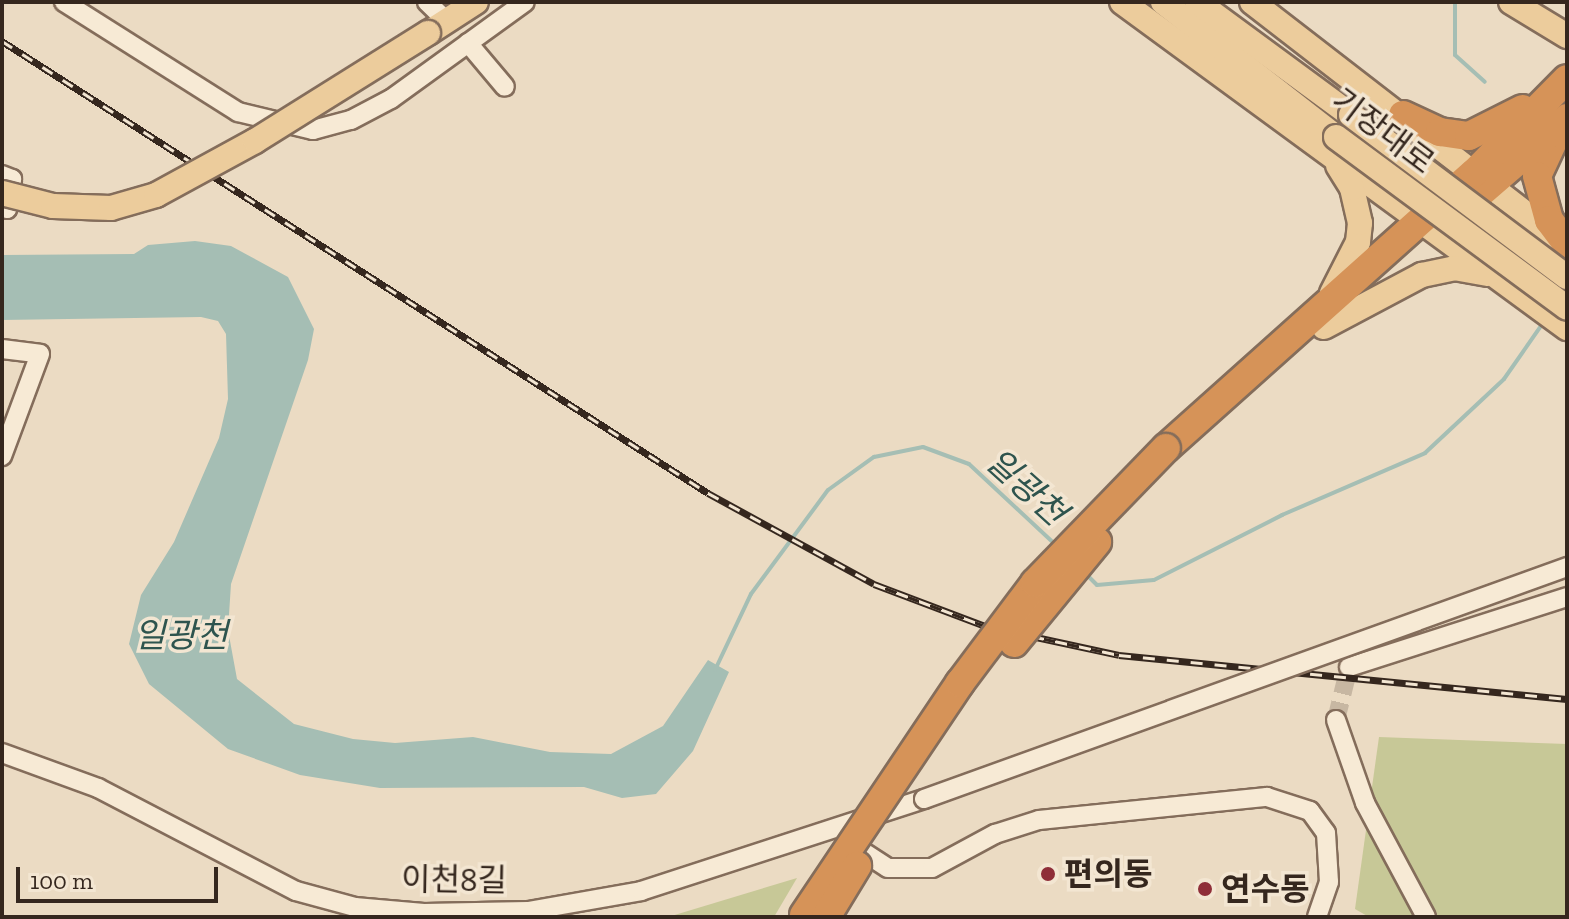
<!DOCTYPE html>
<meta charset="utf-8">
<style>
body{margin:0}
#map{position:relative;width:1569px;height:919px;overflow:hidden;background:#ebdbc3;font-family:"Zilla Slab","Noto Sans KR",serif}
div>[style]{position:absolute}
.green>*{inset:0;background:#c7c897}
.water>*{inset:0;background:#a5beb4}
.stream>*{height:4px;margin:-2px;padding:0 2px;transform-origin:2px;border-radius:2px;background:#a5beb4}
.minor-tunnel>*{height:18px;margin-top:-9px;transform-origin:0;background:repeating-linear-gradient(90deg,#c7b7a2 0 18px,transparent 0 27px)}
.roads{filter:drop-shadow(2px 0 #846d5b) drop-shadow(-2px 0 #846d5b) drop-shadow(0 2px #846d5b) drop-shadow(0 -2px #846d5b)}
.minor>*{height:18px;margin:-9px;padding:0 9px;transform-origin:9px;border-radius:9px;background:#f7ead5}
.major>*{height:24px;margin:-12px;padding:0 12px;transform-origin:12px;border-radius:12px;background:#eccc9c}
.highway>*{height:28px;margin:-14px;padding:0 14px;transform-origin:14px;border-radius:14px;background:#d69358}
.rail>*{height:7px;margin-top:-3.5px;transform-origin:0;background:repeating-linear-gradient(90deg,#f3e6d2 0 12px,#35271e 0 24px);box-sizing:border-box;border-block:2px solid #35271e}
.bridges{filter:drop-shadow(2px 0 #846d5b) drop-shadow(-2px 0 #846d5b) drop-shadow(0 2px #846d5b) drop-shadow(0 -2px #846d5b)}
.minor-bridge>*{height:18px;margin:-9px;padding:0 9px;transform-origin:9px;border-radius:9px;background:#f7ead5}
.major-bridge>*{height:24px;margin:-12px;padding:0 12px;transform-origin:12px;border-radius:12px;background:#eccc9c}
.highway-bridge>*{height:28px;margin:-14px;padding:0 14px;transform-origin:14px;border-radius:14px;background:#d69358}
.dots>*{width:22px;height:22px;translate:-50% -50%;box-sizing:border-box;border:4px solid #f3e6d2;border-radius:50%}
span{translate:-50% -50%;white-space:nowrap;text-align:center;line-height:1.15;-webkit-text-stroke:7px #f3e6d2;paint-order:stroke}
.street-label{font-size:32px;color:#35271e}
.poi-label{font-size:32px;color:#35271e;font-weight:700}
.left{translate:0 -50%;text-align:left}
.water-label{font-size:34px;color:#2e544e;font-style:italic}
.frame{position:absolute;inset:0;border:4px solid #35271e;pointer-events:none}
.scale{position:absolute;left:16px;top:867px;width:202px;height:36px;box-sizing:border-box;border:4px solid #35271e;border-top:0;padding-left:10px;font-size:24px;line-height:28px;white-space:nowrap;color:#35271e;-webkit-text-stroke:6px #f3e6d2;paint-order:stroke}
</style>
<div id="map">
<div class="green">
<i style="clip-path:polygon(1379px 737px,1567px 744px,1567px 917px,1369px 917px,1355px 909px)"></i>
<i style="clip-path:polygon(797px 878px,774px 917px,668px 917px)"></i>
</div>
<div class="water">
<i style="clip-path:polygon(195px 241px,231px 246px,288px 277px,314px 329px,308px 360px,231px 584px,228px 630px,237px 679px,294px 724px,353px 739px,395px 743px,473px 737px,550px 752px,611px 754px,663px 726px,708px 660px,729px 672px,693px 751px,656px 794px,622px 798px,584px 787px,380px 788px,300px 775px,228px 749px,149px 684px,129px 644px,141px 595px,174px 542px,219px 438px,228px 399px,226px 334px,218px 321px,201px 317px,2px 320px,2px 255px,134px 254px,148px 245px)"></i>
</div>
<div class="stream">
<i style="left:1455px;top:2px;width:53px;rotate:90deg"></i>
<i style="left:1455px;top:55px;width:40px;rotate:42deg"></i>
<i style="left:1084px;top:572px;width:18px;rotate:45deg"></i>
<i style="left:1097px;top:585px;width:57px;rotate:-5deg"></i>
<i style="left:1154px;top:580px;width:144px;rotate:-26.9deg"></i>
<i style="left:1282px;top:515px;width:156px;rotate:-23.4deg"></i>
<i style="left:1425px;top:453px;width:108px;rotate:-43.1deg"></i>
<i style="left:1504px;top:379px;width:68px;rotate:-55.1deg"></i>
<i style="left:715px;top:670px;width:84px;rotate:-64.7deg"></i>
<i style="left:751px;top:594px;width:129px;rotate:-53.5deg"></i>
<i style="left:828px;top:490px;width:57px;rotate:-35.7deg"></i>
<i style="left:874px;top:457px;width:50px;rotate:-11.5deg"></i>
<i style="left:923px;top:447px;width:49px;rotate:20.3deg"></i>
<i style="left:969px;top:464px;width:122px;rotate:43deg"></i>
</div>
<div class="minor-tunnel">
<i style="left:1336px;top:720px;width:55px;rotate:-76.2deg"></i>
</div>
<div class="roads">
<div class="minor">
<i style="left:64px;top:2px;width:206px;rotate:32.3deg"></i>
<i style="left:238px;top:112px;width:77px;rotate:13.5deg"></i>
<i style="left:313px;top:130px;width:39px;rotate:-15deg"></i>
<i style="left:351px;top:120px;width:45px;rotate:-27.7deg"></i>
<i style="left:391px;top:99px;width:165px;rotate:-35.9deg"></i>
<i style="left:427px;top:2px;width:28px;rotate:44deg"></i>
<i style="left:468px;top:43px;width:57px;rotate:49.9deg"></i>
<i style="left:2px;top:175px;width:11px;rotate:22deg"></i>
<i style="left:12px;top:179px;width:30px;rotate:99deg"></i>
<i style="left:7px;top:209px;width:5px;rotate:-169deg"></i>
<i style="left:2px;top:349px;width:38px;rotate:7deg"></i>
<i style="left:40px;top:354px;width:109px;rotate:110.4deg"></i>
<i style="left:1349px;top:667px;width:229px;rotate:-17.8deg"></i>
<i style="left:1336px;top:720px;width:88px;rotate:70.7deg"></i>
<i style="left:1365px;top:803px;width:129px;rotate:61.8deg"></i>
<i style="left:2px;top:753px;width:102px;rotate:20deg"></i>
<i style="left:98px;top:788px;width:223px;rotate:27.5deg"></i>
<i style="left:296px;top:891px;width:61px;rotate:15.2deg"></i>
<i style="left:355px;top:907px;width:69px;rotate:5deg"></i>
<i style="left:424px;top:913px;width:104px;rotate:-1.1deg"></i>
<i style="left:528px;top:911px;width:115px;rotate:-10deg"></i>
<i style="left:641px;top:891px;width:298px;rotate:-18deg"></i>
<i style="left:845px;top:840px;width:51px;rotate:33.1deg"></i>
<i style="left:888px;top:868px;width:44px"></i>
<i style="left:932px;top:868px;width:72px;rotate:-28.4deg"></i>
<i style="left:995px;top:834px;width:46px;rotate:-17.7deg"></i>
<i style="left:1039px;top:820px;width:229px;rotate:-5.8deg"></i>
<i style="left:1267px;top:797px;width:45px;rotate:18deg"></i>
<i style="left:1310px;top:811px;width:27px;rotate:54deg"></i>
<i style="left:1326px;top:833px;width:49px;rotate:86.5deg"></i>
<i style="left:1329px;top:882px;width:37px;rotate:109deg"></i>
</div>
<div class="major">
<i style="left:1122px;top:2px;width:552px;rotate:36.23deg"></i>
<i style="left:1163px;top:2px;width:219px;rotate:38deg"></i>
<i style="left:1197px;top:2px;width:191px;rotate:36.3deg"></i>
<i style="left:1252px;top:2px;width:389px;rotate:37.7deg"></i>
<i style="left:1511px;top:2px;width:66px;rotate:31.3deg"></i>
<i style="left:428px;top:33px;width:57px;rotate:-32.9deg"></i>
<i style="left:1332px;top:293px;width:57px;rotate:-63deg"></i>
<i style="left:1358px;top:242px;width:19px;rotate:-84deg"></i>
<i style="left:1360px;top:223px;width:36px;rotate:-103deg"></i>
<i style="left:1352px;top:188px;width:26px;rotate:-122deg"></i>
<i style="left:1324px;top:327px;width:111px;rotate:-28deg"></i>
<i style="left:1422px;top:275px;width:33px;rotate:-12deg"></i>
<i style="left:1454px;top:268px;width:34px;rotate:10deg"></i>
</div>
<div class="highway">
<i style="left:1403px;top:115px;width:41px;rotate:24.7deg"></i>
<i style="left:1440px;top:132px;width:29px;rotate:8deg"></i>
<i style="left:1469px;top:136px;width:60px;rotate:-26.6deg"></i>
<i style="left:1557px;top:133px;width:47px;rotate:114.9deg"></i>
<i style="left:1537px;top:176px;width:46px;rotate:74.7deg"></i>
<i style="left:1549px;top:220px;width:30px;rotate:53deg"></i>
<i style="left:1462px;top:209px;width:139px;rotate:-40.9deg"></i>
<i style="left:1166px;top:448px;width:413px;rotate:-41.8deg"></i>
<i style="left:1474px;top:173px;width:132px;rotate:-45.3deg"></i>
</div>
</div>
<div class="rail">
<i style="left:2px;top:41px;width:838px;rotate:32.63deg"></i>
<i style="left:708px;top:493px;width:189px;rotate:28.7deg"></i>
<i style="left:874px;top:584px;width:119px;rotate:20.7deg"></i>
<i style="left:985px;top:626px;width:137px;rotate:12.2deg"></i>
<i style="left:1119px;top:655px;width:450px;rotate:5.6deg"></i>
</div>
<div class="bridges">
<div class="minor-bridge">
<i style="left:924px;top:799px;width:684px;rotate:-19.84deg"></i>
</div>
<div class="major-bridge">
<i style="left:1351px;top:115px;width:270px;rotate:36.9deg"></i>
<i style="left:1336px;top:137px;width:287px;rotate:36.5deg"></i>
<i style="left:2px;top:193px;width:53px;rotate:14.3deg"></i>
<i style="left:53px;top:206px;width:58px;rotate:2deg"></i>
<i style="left:111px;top:208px;width:47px;rotate:-16.1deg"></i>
<i style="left:156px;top:195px;width:113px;rotate:-28.6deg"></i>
<i style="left:255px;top:141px;width:204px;rotate:-32deg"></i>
</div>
<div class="highway-bridge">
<i style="left:1014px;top:643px;width:131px;rotate:-50.6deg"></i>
<i style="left:804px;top:915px;width:280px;rotate:-56.1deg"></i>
<i style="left:960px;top:683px;width:125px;rotate:-53.1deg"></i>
<i style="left:1035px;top:583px;width:188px;rotate:-45.9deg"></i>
<i style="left:826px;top:917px;width:60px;rotate:-58.7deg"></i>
</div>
</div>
<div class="dots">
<i style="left:1048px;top:874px;background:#8f2e38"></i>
<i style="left:1205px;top:889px;background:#8f2e38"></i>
</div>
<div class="street-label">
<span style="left:1383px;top:131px;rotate:37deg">기장대로</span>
<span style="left:454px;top:880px;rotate:1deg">이천8길</span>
</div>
<div class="poi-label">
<span class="left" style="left:1064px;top:874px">편의동</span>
<span class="left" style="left:1221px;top:889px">연수동</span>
</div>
<div class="water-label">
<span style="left:1026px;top:487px;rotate:42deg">일광천</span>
<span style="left:181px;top:636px">일광천</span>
</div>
<div class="frame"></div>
<div class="scale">100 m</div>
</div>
